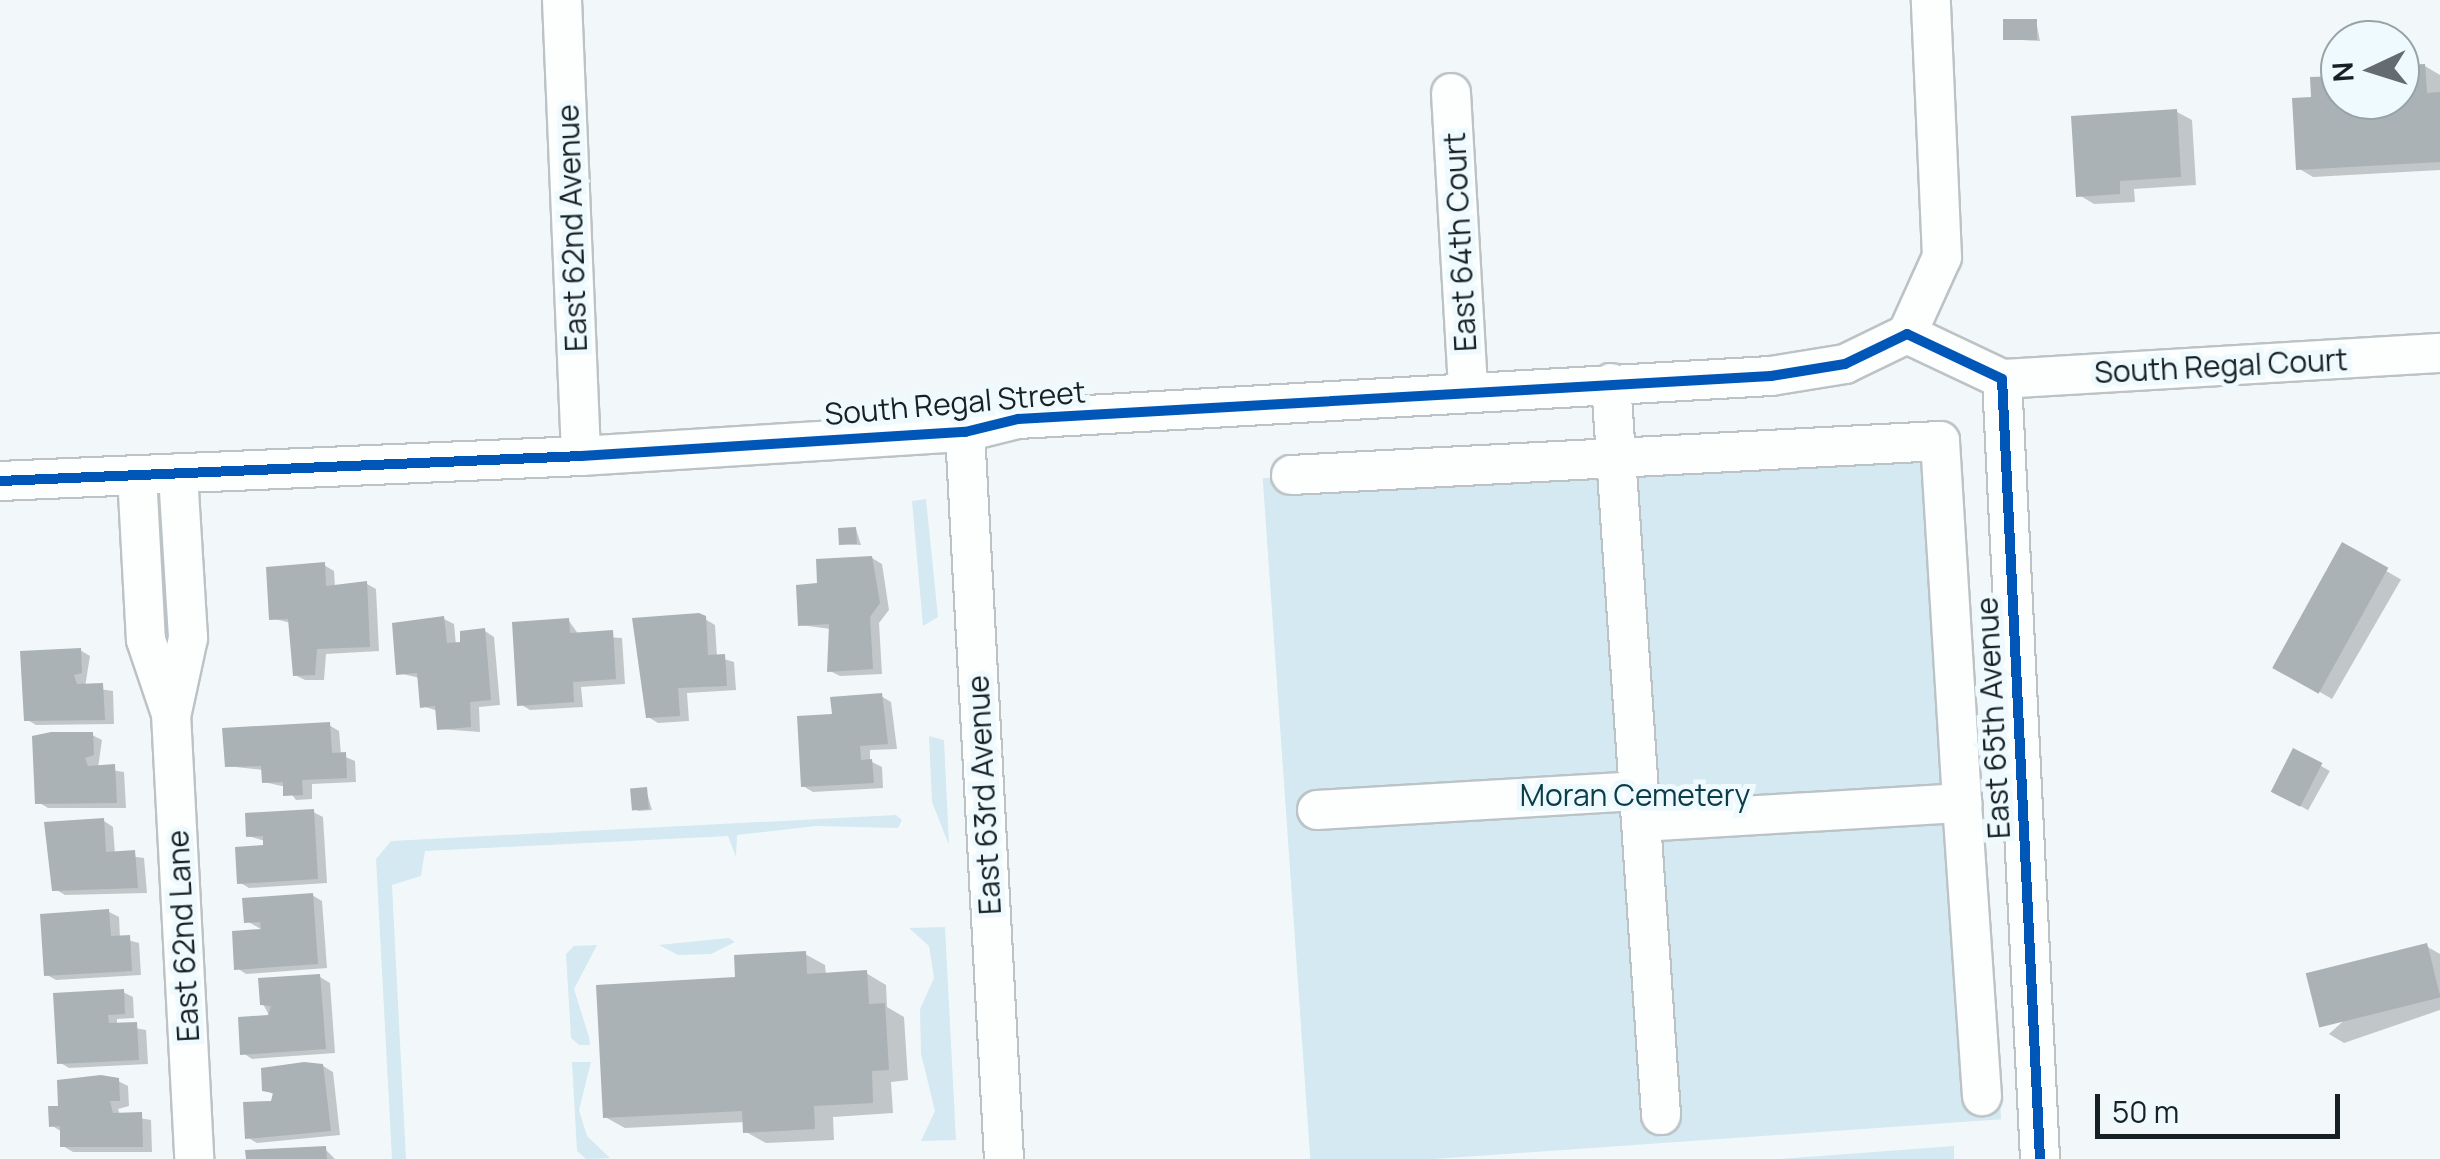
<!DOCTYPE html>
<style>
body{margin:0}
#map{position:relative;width:2440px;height:1159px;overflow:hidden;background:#f2f8fa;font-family:Manrope,sans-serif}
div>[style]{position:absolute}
.green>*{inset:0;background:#d4e9f1;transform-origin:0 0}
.shadow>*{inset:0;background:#0003;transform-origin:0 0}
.building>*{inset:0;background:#aab2b5;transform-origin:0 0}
.roads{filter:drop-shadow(2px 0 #bbc3c6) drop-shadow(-2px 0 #bbc3c6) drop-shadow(0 2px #bbc3c6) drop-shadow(0 -2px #bbc3c6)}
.minor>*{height:38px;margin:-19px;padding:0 19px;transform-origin:19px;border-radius:19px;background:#fdfefe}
.cycleway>*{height:10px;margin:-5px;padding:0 5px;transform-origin:5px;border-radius:5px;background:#0057b8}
span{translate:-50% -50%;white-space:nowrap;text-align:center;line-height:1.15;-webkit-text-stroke:10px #eefafe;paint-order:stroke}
.street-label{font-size:30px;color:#172125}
.park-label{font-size:30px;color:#0a3c4a}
.north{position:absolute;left:2320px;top:20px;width:100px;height:100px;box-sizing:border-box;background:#eefafe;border:2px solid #98a3a7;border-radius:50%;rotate:266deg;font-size:28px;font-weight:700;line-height:40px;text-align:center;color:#172125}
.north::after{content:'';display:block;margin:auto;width:35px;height:45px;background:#646c70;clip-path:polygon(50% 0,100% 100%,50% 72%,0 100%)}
.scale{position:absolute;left:2095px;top:1094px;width:245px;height:45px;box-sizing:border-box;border:5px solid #172125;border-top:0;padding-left:12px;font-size:30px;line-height:35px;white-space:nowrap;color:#172125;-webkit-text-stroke:8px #eefafe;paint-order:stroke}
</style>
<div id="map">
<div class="green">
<i style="left:1953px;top:430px;width:691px;height:692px;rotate:86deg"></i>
<i style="clip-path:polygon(926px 499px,938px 617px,923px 626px,912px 501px)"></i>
<i style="clip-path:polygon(929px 736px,944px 740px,949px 845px,932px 802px)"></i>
<i style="clip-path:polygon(896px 815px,902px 820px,898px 828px,816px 826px,737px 835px,736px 857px,728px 836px,425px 851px,421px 876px,392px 885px,406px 1159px,392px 1159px,376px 859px,391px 841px)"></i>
<i style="clip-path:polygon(945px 927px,956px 1140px,921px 1141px,935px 1111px,921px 1054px,920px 1009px,934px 978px,929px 946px,909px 928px)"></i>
<i style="clip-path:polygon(729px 938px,735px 942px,711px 954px,678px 955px,659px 945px)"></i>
<i style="clip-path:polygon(597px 945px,574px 989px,589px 1037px,590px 1045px,579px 1045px,571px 1038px,566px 954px,574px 946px)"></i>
<i style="clip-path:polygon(572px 1062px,591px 1062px,579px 1110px,587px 1136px,610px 1158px,586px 1159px,577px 1151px)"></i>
<i style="clip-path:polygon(1954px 1146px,1954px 1159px,1780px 1159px)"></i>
</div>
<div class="shadow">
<i style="clip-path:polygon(2036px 21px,2040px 41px,2006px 39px)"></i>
<i style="clip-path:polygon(2425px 66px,2440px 75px,2440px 170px,2313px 177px,2298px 168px,2313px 99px,2340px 78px,2340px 100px,2400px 100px,2400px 68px)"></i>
<i style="clip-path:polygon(2177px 112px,2192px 120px,2196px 185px,2134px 189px,2135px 202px,2094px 204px,2079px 195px)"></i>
<i style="clip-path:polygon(856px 529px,861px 545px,841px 544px)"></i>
<i style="left:2343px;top:546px;width:67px;height:138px;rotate:30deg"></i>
<i style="clip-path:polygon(872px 558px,882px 564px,889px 610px,879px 623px,882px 674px,840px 676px,830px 671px,831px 629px,800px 625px,820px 585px)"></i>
<i style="clip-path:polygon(168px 560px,173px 577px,165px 577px,160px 561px)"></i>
<i style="clip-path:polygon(324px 565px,334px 571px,335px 588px,367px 584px,376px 589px,379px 651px,326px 654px,324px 680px,305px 680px,295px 675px,291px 623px,271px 618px)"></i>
<i style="clip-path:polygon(444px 619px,454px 624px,456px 645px,485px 631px,494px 637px,500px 705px,479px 707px,480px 732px,440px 729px,438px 711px,422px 706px,420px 678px,398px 673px)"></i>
<i style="clip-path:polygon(705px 619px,715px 625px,717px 657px,734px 662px,736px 690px,687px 693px,689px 721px,658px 723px,648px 717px)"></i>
<i style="clip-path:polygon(569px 621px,579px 635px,622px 638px,625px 684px,581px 687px,583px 707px,530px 710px,520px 704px)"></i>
<i style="clip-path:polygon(80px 650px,90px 656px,85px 687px,113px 691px,114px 724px,36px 725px,26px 719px)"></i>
<i style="clip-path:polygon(881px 696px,891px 702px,897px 749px,870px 750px,870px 761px,882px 767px,883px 788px,813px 792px,803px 786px,834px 717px)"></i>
<i style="clip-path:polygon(329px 725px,339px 731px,341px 755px,355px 761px,356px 782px,312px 784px,312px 799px,296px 800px,286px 787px,264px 782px,264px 770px,227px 766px)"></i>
<i style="clip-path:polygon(92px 735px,102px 740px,98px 768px,124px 772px,126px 808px,48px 808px,38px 802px)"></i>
<i style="left:2294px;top:751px;width:41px;height:45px;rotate:29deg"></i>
<i style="clip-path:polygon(646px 790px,652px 810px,638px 811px,634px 808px)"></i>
<i style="clip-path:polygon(313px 812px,323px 817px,327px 883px,249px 888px,239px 882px,265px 847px,265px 841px,248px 836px)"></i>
<i style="clip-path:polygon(104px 821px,113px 827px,115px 854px,144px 858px,147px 893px,65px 895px,55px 889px)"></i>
<i style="clip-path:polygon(312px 895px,322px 901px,327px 968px,246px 974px,237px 968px,264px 931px,247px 921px)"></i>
<i style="clip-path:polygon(109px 912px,119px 917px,120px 938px,139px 943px,141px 975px,56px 980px,47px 975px)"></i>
<i style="clip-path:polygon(2426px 946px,2440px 954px,2440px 1010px,2344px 1043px,2329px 1034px)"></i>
<i style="clip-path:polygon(805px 954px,825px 965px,826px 975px,866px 973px,886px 985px,887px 1007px,904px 1017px,908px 1080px,891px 1082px,893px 1113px,833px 1117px,834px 1140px,766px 1143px,746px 1132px,745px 1122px,625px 1128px,605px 1117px,738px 980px)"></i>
<i style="clip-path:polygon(320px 977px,330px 983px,335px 1053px,252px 1059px,243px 1053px,270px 1017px,263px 1004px)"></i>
<i style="clip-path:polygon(123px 992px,133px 997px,134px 1018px,117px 1019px,117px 1025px,146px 1030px,148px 1064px,69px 1068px,59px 1062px)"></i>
<i style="clip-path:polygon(323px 1066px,333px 1072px,340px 1135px,257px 1143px,247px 1137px,273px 1103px,275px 1095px,265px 1090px)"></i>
<i style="clip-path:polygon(118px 1081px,128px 1086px,129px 1106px,118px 1109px,120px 1115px,151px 1120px,152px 1152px,73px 1152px,63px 1146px,62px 1132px,51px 1125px,60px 1108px)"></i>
<i style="clip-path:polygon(325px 1149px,335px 1159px,248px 1159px)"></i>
</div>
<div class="building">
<i style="left:2003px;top:19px;width:34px;height:21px"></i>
<i style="clip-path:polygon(2425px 64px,2427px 93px,2440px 92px,2440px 162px,2296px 170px,2292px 98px,2311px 97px,2310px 77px,2340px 76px,2340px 100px,2400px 100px,2400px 65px)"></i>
<i style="clip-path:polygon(2177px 109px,2181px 177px,2120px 181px,2120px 194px,2076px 197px,2071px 116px)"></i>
<i style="left:856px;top:527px;width:17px;height:18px;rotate:87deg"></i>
<i style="left:2342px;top:542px;width:53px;height:144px;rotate:29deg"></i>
<i style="clip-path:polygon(872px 556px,880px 603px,870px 617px,873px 669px,827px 672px,829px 624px,798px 626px,796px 585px,817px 583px,816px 559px)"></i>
<i style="clip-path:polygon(325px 562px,326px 586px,367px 581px,370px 647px,317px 649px,315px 675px,293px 676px,288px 619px,269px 620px,266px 567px)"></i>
<i style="clip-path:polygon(699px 613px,706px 616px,708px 655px,725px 654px,727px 686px,678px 688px,680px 716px,646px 718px,632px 618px)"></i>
<i style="clip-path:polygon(444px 616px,447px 643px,460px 642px,460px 631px,485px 628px,491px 700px,470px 702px,471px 727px,437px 730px,435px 706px,420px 708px,417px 673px,396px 675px,392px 623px)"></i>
<i style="clip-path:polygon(569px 618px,570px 633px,613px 630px,616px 679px,573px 682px,574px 702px,517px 706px,512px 622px)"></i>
<i style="clip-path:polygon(81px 648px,82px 673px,74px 675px,77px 684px,103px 683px,105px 720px,24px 721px,20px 651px)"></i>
<i style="clip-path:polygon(882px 693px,888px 744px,860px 746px,861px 760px,872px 759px,874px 783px,801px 787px,797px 716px,832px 714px,830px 697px)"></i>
<i style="clip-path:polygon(330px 722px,332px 753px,346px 752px,347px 778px,302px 780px,303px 795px,283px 796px,283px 782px,262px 783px,261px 766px,225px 767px,222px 728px)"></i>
<i style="clip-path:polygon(51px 732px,93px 732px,94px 755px,85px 758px,88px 766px,115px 764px,117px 803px,35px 804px,32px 736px)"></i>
<i style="left:2293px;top:748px;width:33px;height:49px;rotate:27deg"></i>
<i style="left:647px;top:787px;width:22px;height:17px;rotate:85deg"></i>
<i style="clip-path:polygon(314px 809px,318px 879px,237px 884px,235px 847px,263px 845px,263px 836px,246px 837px,245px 813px)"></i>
<i style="clip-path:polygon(104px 818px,106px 852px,135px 850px,138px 888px,52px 891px,44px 822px)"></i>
<i style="clip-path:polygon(313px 893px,318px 964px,234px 970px,232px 931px,261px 929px,260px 922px,244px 923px,242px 898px)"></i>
<i style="clip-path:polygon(109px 909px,111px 936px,130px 935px,132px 971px,44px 976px,40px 914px)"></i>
<i style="left:2427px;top:943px;width:56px;height:125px;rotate:76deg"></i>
<i style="clip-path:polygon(806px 951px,807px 974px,867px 970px,869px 1004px,885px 1003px,889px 1070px,872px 1071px,873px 1103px,814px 1106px,815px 1129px,743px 1133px,742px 1111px,603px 1118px,596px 985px,735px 977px,734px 955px)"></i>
<i style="clip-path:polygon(320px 974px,326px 1049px,240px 1055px,238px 1017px,268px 1015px,271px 1006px,260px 1005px,258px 978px)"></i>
<i style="clip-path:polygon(124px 989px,125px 1014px,108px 1015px,109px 1023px,137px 1022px,139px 1060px,57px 1064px,53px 993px)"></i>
<i style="clip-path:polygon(304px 1062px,323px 1064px,331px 1131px,245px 1139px,243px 1102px,271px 1101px,273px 1093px,262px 1091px,261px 1068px)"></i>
<i style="clip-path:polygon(101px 1075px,119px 1078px,120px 1101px,110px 1101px,113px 1113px,142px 1112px,143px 1147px,60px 1147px,60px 1126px,49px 1127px,48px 1106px,58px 1106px,57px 1080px)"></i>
<i style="clip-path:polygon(326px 1146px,327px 1159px,246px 1159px,245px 1150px)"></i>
</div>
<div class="roads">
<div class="minor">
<i style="left:562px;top:0;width:456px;rotate:87.6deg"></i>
<i style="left:1451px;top:93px;width:297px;rotate:86.7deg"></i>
<i style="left:1907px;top:334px;width:105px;rotate:25.3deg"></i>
<i style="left:2002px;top:379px;width:781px;rotate:87.21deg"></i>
<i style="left:1907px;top:334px;width:85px;rotate:-65.6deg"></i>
<i style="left:1942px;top:257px;width:257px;rotate:-92.5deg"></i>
<i style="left:2002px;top:379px;width:439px;rotate:-3.4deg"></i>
<i style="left:1611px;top:383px;width:734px;rotate:86.09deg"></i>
<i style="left:965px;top:432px;width:728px;rotate:86.93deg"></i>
<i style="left:137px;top:475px;width:165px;rotate:86.9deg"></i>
<i style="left:146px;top:640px;width:78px;rotate:71.3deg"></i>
<i style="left:171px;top:714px;width:446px;rotate:87deg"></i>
<i style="left:1291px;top:475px;width:650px;rotate:-3deg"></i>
<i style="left:1940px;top:441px;width:363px;rotate:86.5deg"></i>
<i style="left:0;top:481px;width:582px;rotate:-2.46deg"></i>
<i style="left:581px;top:456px;width:385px;rotate:-3.6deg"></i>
<i style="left:965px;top:432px;width:55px;rotate:-13.8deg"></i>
<i style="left:1018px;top:419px;width:754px;rotate:-3.27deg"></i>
<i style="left:1771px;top:376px;width:75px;rotate:-9.2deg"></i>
<i style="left:1845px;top:364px;width:69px;rotate:-25.8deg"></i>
<i style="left:172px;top:712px;width:76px;rotate:-77.8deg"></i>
<i style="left:188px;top:638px;width:165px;rotate:-93.5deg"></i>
<i style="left:1317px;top:810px;width:323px;rotate:-3.4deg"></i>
<i style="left:1641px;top:822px;width:322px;rotate:-3.4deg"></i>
<i style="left:1962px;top:803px;width:294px;rotate:86.1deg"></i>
</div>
</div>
<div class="cycleway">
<i style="left:0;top:481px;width:582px;rotate:-2.46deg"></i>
<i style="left:581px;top:456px;width:385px;rotate:-3.6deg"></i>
<i style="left:965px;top:432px;width:55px;rotate:-13.8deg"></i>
<i style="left:1018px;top:419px;width:754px;rotate:-3.27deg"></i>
<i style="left:1771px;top:376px;width:75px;rotate:-9.2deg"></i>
<i style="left:1845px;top:364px;width:69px;rotate:-25.8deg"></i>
<i style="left:1907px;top:334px;width:105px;rotate:25.3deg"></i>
<i style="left:2002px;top:379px;width:781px;rotate:87.21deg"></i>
</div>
<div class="street-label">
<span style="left:572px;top:228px;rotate:-92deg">East 62nd Avenue</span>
<span style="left:1460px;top:242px;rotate:-93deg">East 64th Court</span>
<span style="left:2221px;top:366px;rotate:-3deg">South Regal Court</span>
<span style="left:955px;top:403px;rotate:-5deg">South Regal Street</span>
<span style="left:1993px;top:718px;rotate:-93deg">East 65th Avenue</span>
<span style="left:984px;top:795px;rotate:-93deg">East 63rd Avenue</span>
<span style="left:183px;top:936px;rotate:-93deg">East 62nd Lane</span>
</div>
<div class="park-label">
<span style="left:1635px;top:795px">Moran Cemetery</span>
</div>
<div class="north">N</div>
<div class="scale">50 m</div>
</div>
